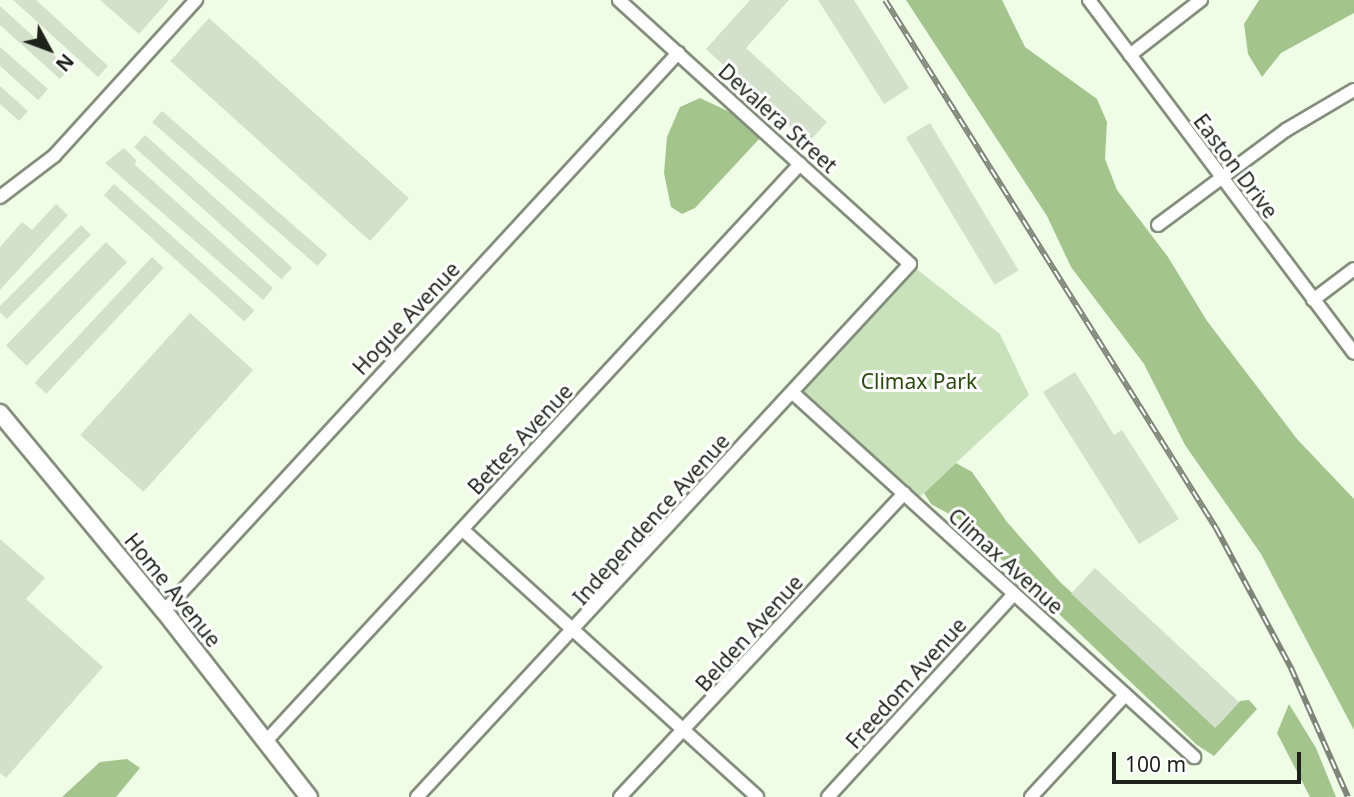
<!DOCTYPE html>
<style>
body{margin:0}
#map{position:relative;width:1354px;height:797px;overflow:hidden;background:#effde7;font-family:"Noto Sans",sans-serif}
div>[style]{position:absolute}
.green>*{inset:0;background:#cae2bc}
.forest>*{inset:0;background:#a3c58d}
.building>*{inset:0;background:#d3e0cb;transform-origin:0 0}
.roads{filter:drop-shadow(2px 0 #838f7c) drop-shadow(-2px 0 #838f7c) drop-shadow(0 2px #838f7c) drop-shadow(0 -2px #838f7c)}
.street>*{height:12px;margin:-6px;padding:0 6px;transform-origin:6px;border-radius:6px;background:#fff}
.secondary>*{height:16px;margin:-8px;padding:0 8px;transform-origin:8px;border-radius:8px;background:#fff}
.rail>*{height:6px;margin-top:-3px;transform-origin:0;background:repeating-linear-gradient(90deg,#fff 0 10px,#7e8679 0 20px);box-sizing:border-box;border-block:2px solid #7e8679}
span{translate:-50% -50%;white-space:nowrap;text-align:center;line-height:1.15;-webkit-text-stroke:6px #fff;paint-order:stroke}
.street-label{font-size:21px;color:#1e221b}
.park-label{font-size:21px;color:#2b4a10}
.north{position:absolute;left:14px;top:14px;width:70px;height:70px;-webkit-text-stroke:5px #fff;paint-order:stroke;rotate:131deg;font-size:19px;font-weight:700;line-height:28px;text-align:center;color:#1e221b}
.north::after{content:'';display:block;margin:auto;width:24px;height:32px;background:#1e221b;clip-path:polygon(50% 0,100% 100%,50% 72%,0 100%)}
.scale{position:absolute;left:1112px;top:752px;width:189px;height:32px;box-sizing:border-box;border:4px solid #1e221b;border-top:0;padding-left:9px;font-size:21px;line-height:24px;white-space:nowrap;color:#1e221b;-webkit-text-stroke:5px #fff;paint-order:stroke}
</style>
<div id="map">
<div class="green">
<i style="clip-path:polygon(910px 264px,1000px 334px,1029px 395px,914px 502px,793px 393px)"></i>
</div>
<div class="forest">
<i style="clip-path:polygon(906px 0,1002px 0,1025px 47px,1097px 99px,1107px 122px,1105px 159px,1117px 190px,1168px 257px,1207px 321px,1297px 439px,1354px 499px,1354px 730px,1261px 554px,1185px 445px,1144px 364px,1071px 267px,1047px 216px)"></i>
<i style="clip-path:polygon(1259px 0,1354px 0,1354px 13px,1281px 53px,1262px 77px,1248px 54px,1244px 24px)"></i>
<i style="clip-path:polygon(700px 98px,734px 114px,761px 137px,695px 208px,682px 214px,671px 207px,664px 173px,667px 137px,680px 107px)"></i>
<i style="clip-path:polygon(956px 463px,972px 472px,1007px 522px,1060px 582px,1218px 725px,1240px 701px,1249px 700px,1257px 709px,1214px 756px,1197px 745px,960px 520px,931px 504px,924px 493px)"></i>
<i style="clip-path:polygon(1289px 704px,1316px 748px,1336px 797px,1310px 797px,1277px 733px)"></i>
<i style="clip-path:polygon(127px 759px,140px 768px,116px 797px,62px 797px,100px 762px)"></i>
</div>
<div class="building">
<i style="clip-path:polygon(13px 0,36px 0,108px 66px,98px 77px)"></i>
<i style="clip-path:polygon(100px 0,169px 0,139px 34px)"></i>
<i style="clip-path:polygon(750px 0,789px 0,746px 48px,827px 122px,808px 143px,706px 49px)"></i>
<i style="clip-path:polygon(818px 0,854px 0,909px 88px,884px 104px)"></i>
<i style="clip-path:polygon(0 6px,69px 69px,60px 79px,0 25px)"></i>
<i style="left:209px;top:18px;width:269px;height:58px;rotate:42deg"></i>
<i style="clip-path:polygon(0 47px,48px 89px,38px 100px,0 66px)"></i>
<i style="clip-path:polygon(0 86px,28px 111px,19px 121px,0 104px)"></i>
<i style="left:162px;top:111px;width:219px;height:15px;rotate:41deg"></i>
<i style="left:930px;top:123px;width:172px;height:28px;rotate:59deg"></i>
<i style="left:145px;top:135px;width:198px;height:16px;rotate:42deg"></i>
<i style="clip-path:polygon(124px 148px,136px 160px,135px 165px,273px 288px,263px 300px,105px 163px)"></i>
<i style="left:114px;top:184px;width:189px;height:15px;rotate:42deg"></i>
<i style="clip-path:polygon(56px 204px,68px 215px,0 290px,0 247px,22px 222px,32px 230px)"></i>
<i style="left:81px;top:225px;width:14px;height:119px;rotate:45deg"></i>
<i style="left:106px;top:242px;width:29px;height:144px;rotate:44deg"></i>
<i style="left:152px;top:257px;width:16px;height:172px;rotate:43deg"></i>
<i style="left:190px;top:313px;width:85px;height:164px;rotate:42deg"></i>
<i style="clip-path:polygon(1075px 372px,1114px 435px,1122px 430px,1179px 519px,1139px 544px,1043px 392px)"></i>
<i style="clip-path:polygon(0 539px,45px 578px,26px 599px,103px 667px,6px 778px,0 773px)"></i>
<i style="left:1095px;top:568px;width:197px;height:35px;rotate:43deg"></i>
</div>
<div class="roads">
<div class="street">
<i style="left:1089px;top:0;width:441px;rotate:53.1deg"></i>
<i style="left:1130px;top:55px;width:90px;rotate:-37.8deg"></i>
<i style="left:0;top:197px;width:68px;rotate:-37.2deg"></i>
<i style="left:54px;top:156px;width:211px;rotate:-47.7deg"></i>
<i style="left:1158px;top:225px;width:159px;rotate:-36.6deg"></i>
<i style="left:1286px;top:130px;width:79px;rotate:-30.5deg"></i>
<i style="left:1313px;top:300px;width:51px;rotate:-37.1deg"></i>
<i style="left:793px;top:393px;width:542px;rotate:42.23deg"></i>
<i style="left:463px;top:530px;width:397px;rotate:42.2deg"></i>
<i style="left:164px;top:611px;width:759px;rotate:-47.35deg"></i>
<i style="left:267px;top:740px;width:785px;rotate:-47.22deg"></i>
<i style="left:417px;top:797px;width:726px;rotate:-47.23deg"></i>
<i style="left:910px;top:264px;width:393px;rotate:-137.8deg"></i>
<i style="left:620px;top:797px;width:416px;rotate:-46.9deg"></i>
<i style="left:828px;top:797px;width:274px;rotate:-47.5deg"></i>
<i style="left:1031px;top:797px;width:139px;rotate:-47.3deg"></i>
</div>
<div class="secondary">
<i style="left:0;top:413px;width:257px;rotate:50.4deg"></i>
<i style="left:164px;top:611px;width:236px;rotate:52.1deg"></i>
</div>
</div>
<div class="rail">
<i style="left:885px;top:0;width:623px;rotate:57.92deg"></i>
<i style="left:1216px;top:528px;width:159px;rotate:61.8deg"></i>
<i style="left:1291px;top:668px;width:141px;rotate:66.2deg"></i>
</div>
<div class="street-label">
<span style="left:778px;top:118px;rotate:42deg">Devalera Street</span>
<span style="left:1236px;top:166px;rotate:53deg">Easton Drive</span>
<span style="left:406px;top:318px;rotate:-47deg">Hogue Avenue</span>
<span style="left:520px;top:439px;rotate:-47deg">Bettes Avenue</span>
<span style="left:651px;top:519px;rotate:-48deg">Independence Avenue</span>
<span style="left:1006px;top:561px;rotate:42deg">Climax Avenue</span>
<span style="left:173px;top:590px;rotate:51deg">Home Avenue</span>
<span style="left:749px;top:633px;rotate:-48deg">Belden Avenue</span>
<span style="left:906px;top:683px;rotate:-48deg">Freedom Avenue</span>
</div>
<div class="park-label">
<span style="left:919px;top:381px">Climax Park</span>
</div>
<div class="north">N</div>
<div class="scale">100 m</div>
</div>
